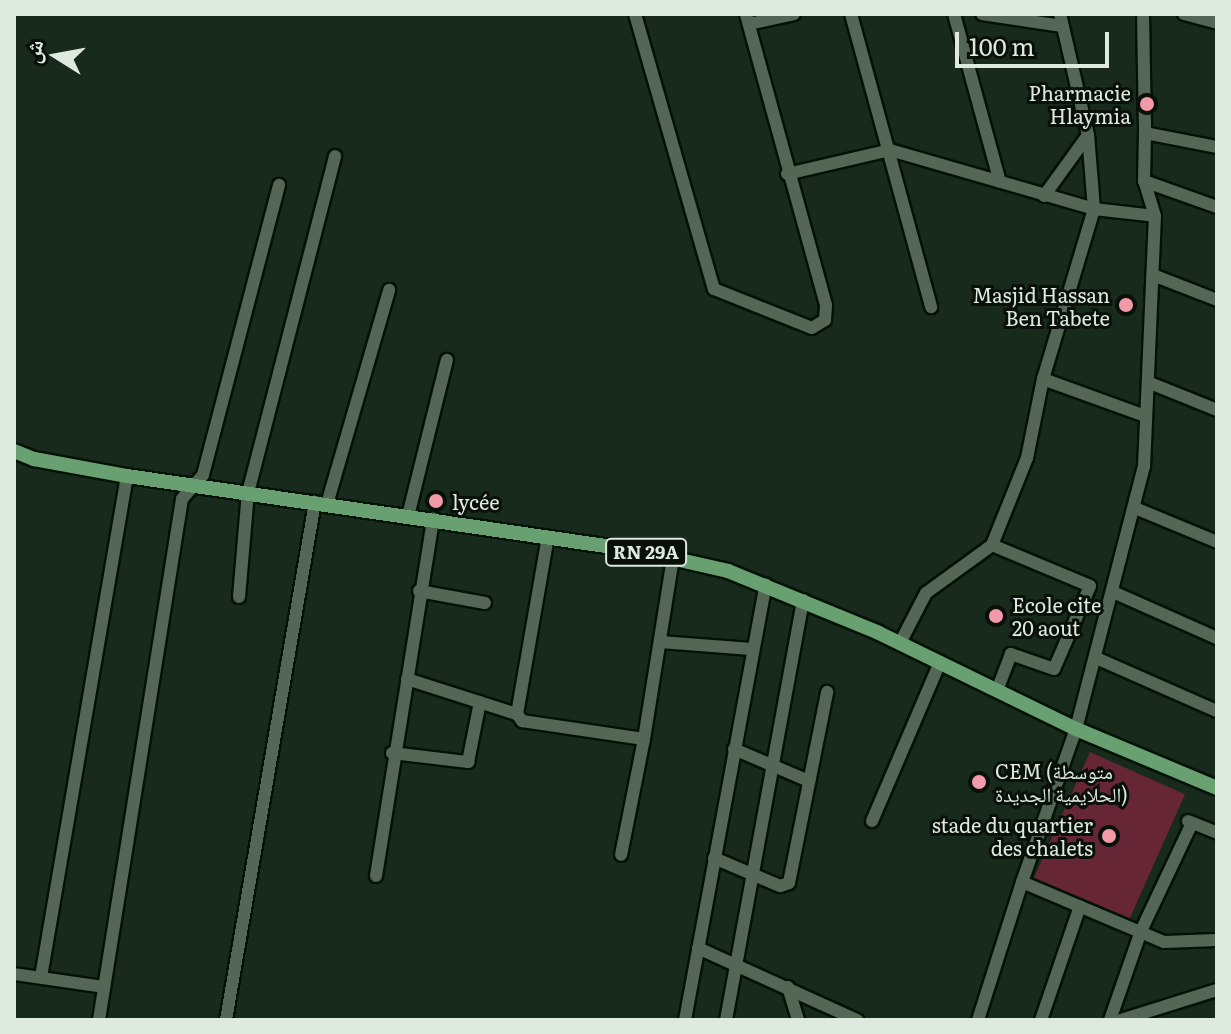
<!DOCTYPE html>
<meta charset="utf-8">
<style>
body{margin:0}
#map{position:relative;width:1231px;height:1034px;overflow:hidden;background:#182a1b;font-family:Literata,"Noto Naskh Arabic",serif}
div>[style]{position:absolute}
.green>*{inset:0;background:#662635;transform-origin:0 0}
.roads{filter:drop-shadow(2px 0 #031206) drop-shadow(-2px 0 #031206) drop-shadow(0 2px #031206) drop-shadow(0 -2px #031206)}
.minor>*{height:12px;margin:-6px;padding:0 6px;transform-origin:6px;border-radius:6px;background:#546757}
.major>*{height:14px;margin:-7px;padding:0 7px;transform-origin:7px;border-radius:7px;background:#69a072}
.dots>*{width:22px;height:22px;translate:-50% -50%;box-sizing:border-box;border:4px solid #09100a;border-radius:50%}
span{translate:-50% -50%;white-space:nowrap;text-align:center;line-height:1.15;-webkit-text-stroke:6px #09100a;paint-order:stroke}
.shield-label span{padding:2px 6px;background:#09100a;border:2px solid;border-radius:6px;-webkit-text-stroke-width:0}
.shield-label{font-size:18px;color:#dee9df;font-weight:700}
.poi-label{font-size:20px;color:#dee9df}
.right{translate:-100% -50%;text-align:right}
.left{translate:0 -50%;text-align:left}
.frame{position:absolute;inset:0;border:16px solid #dee9df;pointer-events:none}
.north{position:absolute;left:16px;top:16px;width:80px;height:80px;-webkit-text-stroke:6px #09100a;paint-order:stroke;rotate:281deg;font-size:22px;font-weight:700;line-height:32px;text-align:center;color:#dee9df}
.north::after{content:'';display:block;margin:auto;width:28px;height:36px;background:#dee9df;clip-path:polygon(50% 0,100% 100%,50% 72%,0 100%)}
.scale{position:absolute;left:955px;top:32px;width:154px;height:36px;box-sizing:border-box;border:4px solid #dee9df;border-top:0;padding-left:10px;font-size:24px;line-height:28px;white-space:nowrap;color:#dee9df;-webkit-text-stroke:6px #09100a;paint-order:stroke}
</style>
<div id="map">
<div class="green">
<i style="left:1090px;top:752px;width:104px;height:138px;rotate:24deg"></i>
</div>
<div class="roads">
<div class="minor">
<i style="left:635px;top:14px;width:286px;rotate:74deg"></i>
<i style="left:714px;top:289px;width:105px;rotate:21.7deg"></i>
<i style="left:812px;top:328px;width:15px;rotate:-32deg"></i>
<i style="left:825px;top:320px;width:15px;rotate:-86deg"></i>
<i style="left:826px;top:305px;width:302px;rotate:-105.4deg"></i>
<i style="left:851px;top:14px;width:304px;rotate:74.7deg"></i>
<i style="left:954px;top:14px;width:174px;rotate:74.7deg"></i>
<i style="left:982px;top:14px;width:81px;rotate:8.5deg"></i>
<i style="left:1143px;top:14px;width:119px;rotate:89deg"></i>
<i style="left:1184px;top:14px;width:34px;rotate:15deg"></i>
<i style="left:749px;top:24px;width:46px;rotate:-12.5deg"></i>
<i style="left:787px;top:174px;width:106px;rotate:-13.1deg"></i>
<i style="left:890px;top:150px;width:212px;rotate:16.1deg"></i>
<i style="left:1094px;top:209px;width:61px;rotate:6.5deg"></i>
<i style="left:1144px;top:181px;width:77px;rotate:19.6deg"></i>
<i style="left:1044px;top:196px;width:75px;rotate:-54.2deg"></i>
<i style="left:1153px;top:275px;width:69px;rotate:21.3deg"></i>
<i style="left:1043px;top:379px;width:109px;rotate:19.9deg"></i>
<i style="left:1150px;top:383px;width:72px;rotate:21.9deg"></i>
<i style="left:327px;top:504px;width:223px;rotate:-73.8deg"></i>
<i style="left:1135px;top:508px;width:89px;rotate:22.5deg"></i>
<i style="left:408px;top:516px;width:161px;rotate:-76deg"></i>
<i style="left:992px;top:545px;width:106px;rotate:22.7deg"></i>
<i style="left:1090px;top:586px;width:90px;rotate:113.4deg"></i>
<i style="left:1054px;top:669px;width:46px;rotate:-160.8deg"></i>
<i style="left:1011px;top:654px;width:36px;rotate:111deg"></i>
<i style="left:419px;top:591px;width:67px;rotate:10.3deg"></i>
<i style="left:1113px;top:592px;width:114px;rotate:23.9deg"></i>
<i style="left:239px;top:597px;width:104px;rotate:-85.1deg"></i>
<i style="left:248px;top:493px;width:348px;rotate:-75.5deg"></i>
<i style="left:660px;top:642px;width:92px;rotate:4.4deg"></i>
<i style="left:900px;top:643px;width:56px;rotate:-62.5deg"></i>
<i style="left:926px;top:593px;width:82px;rotate:-36deg"></i>
<i style="left:992px;top:545px;width:94px;rotate:-68.1deg"></i>
<i style="left:1027px;top:458px;width:81px;rotate:-78.6deg"></i>
<i style="left:1043px;top:379px;width:177px;rotate:-73.3deg"></i>
<i style="left:1094px;top:209px;width:74px;rotate:-94.6deg"></i>
<i style="left:1088px;top:135px;width:124px;rotate:-103deg"></i>
<i style="left:1096px;top:658px;width:132px;rotate:23.7deg"></i>
<i style="left:407px;top:679px;width:115px;rotate:17.7deg"></i>
<i style="left:517px;top:714px;width:9px;rotate:54deg"></i>
<i style="left:522px;top:721px;width:123px;rotate:8.4deg"></i>
<i style="left:644px;top:739px;width:118px;rotate:101.2deg"></i>
<i style="left:517px;top:714px;width:180px;rotate:-80.1deg"></i>
<i style="left:644px;top:739px;width:184px;rotate:-80.9deg"></i>
<i style="left:734px;top:749px;width:82px;rotate:23.1deg"></i>
<i style="left:392px;top:753px;width:77px;rotate:6.8deg"></i>
<i style="left:468px;top:762px;width:61px;rotate:-78.7deg"></i>
<i style="left:872px;top:821px;width:173px;rotate:-66.8deg"></i>
<i style="left:1188px;top:821px;width:31px;rotate:22deg"></i>
<i style="left:714px;top:858px;width:72px;rotate:23deg"></i>
<i style="left:780px;top:886px;width:9px;rotate:-18deg"></i>
<i style="left:789px;top:883px;width:195px;rotate:-78.7deg"></i>
<i style="left:376px;top:876px;width:362px;rotate:-80.9deg"></i>
<i style="left:1022px;top:882px;width:162px;rotate:-70.6deg"></i>
<i style="left:1076px;top:729px;width:271px;rotate:-75.5deg"></i>
<i style="left:1144px;top:467px;width:251px;rotate:-87.5deg"></i>
<i style="left:1155px;top:216px;width:37px;rotate:-107deg"></i>
<i style="left:1144px;top:181px;width:48px;rotate:-88.8deg"></i>
<i style="left:1145px;top:133px;width:73px;rotate:11deg"></i>
<i style="left:698px;top:948px;width:175px;rotate:24.4deg"></i>
<i style="left:14px;top:974px;width:91px;rotate:8.2deg"></i>
<i style="left:41px;top:977px;width:508px;rotate:-80.26deg"></i>
<i style="left:788px;top:987px;width:34px;rotate:73deg"></i>
<i style="left:99px;top:1020px;width:528px;rotate:-80.95deg"></i>
<i style="left:182px;top:499px;width:32px;rotate:-49deg"></i>
<i style="left:203px;top:475px;width:300px;rotate:-75.3deg"></i>
<i style="left:226px;top:1020px;width:526px;rotate:-80.25deg"></i>
<i style="left:685px;top:1020px;width:443px;rotate:-79.5deg"></i>
<i style="left:726px;top:1020px;width:427px;rotate:-79.6deg"></i>
<i style="left:978px;top:1020px;width:145px;rotate:-72.3deg"></i>
<i style="left:1022px;top:882px;width:154px;rotate:22.9deg"></i>
<i style="left:1164px;top:942px;width:53px;rotate:-2.2deg"></i>
<i style="left:1041px;top:1020px;width:120px;rotate:-71.1deg"></i>
<i style="left:1110px;top:1020px;width:94px;rotate:-70.8deg"></i>
<i style="left:1141px;top:931px;width:119px;rotate:-64.7deg"></i>
<i style="left:1121px;top:1020px;width:101px;rotate:-17.4deg"></i>
</div>
<div class="major">
<i style="left:14px;top:451px;width:22px;rotate:22deg"></i>
<i style="left:34px;top:459px;width:95px;rotate:10.4deg"></i>
<i style="left:127px;top:476px;width:518px;rotate:8.32deg"></i>
<i style="left:640px;top:551px;width:90px;rotate:12.8deg"></i>
<i style="left:728px;top:571px;width:163px;rotate:22.3deg"></i>
<i style="left:879px;top:633px;width:219px;rotate:26deg"></i>
<i style="left:1076px;top:729px;width:153px;rotate:22.7deg"></i>
</div>
</div>
<div class="dots">
<i style="left:1147px;top:104px;background:#f39aaa"></i>
<i style="left:1126px;top:305px;background:#f39aaa"></i>
<i style="left:436px;top:501px;background:#f39aaa"></i>
<i style="left:996px;top:616px;background:#f39aaa"></i>
<i style="left:979px;top:782px;background:#f39aaa"></i>
<i style="left:1109px;top:836px;background:#f39aaa"></i>
</div>
<div class="shield-label">
<span style="left:646px;top:552px">RN 29A</span>
</div>
<div class="poi-label">
<span class="right" style="left:1131px;top:104px">Pharmacie<br>Hlaymia</span>
<span class="right" style="left:1110px;top:306px">Masjid Hassan<br>Ben Tabete</span>
<span class="left" style="left:452px;top:501px">lycée</span>
<span class="left" style="left:1012px;top:616px">Ecole cite<br>20 aout</span>
<span class="left" style="left:995px;top:782px">CEM (متوسطة<br>الحلايمية الجديدة)</span>
<span class="right" style="left:1093px;top:836px">stade du quartier<br>des chalets</span>
</div>
<div class="frame"></div>
<div class="north">ش</div>
<div class="scale">100 m</div>
</div>
